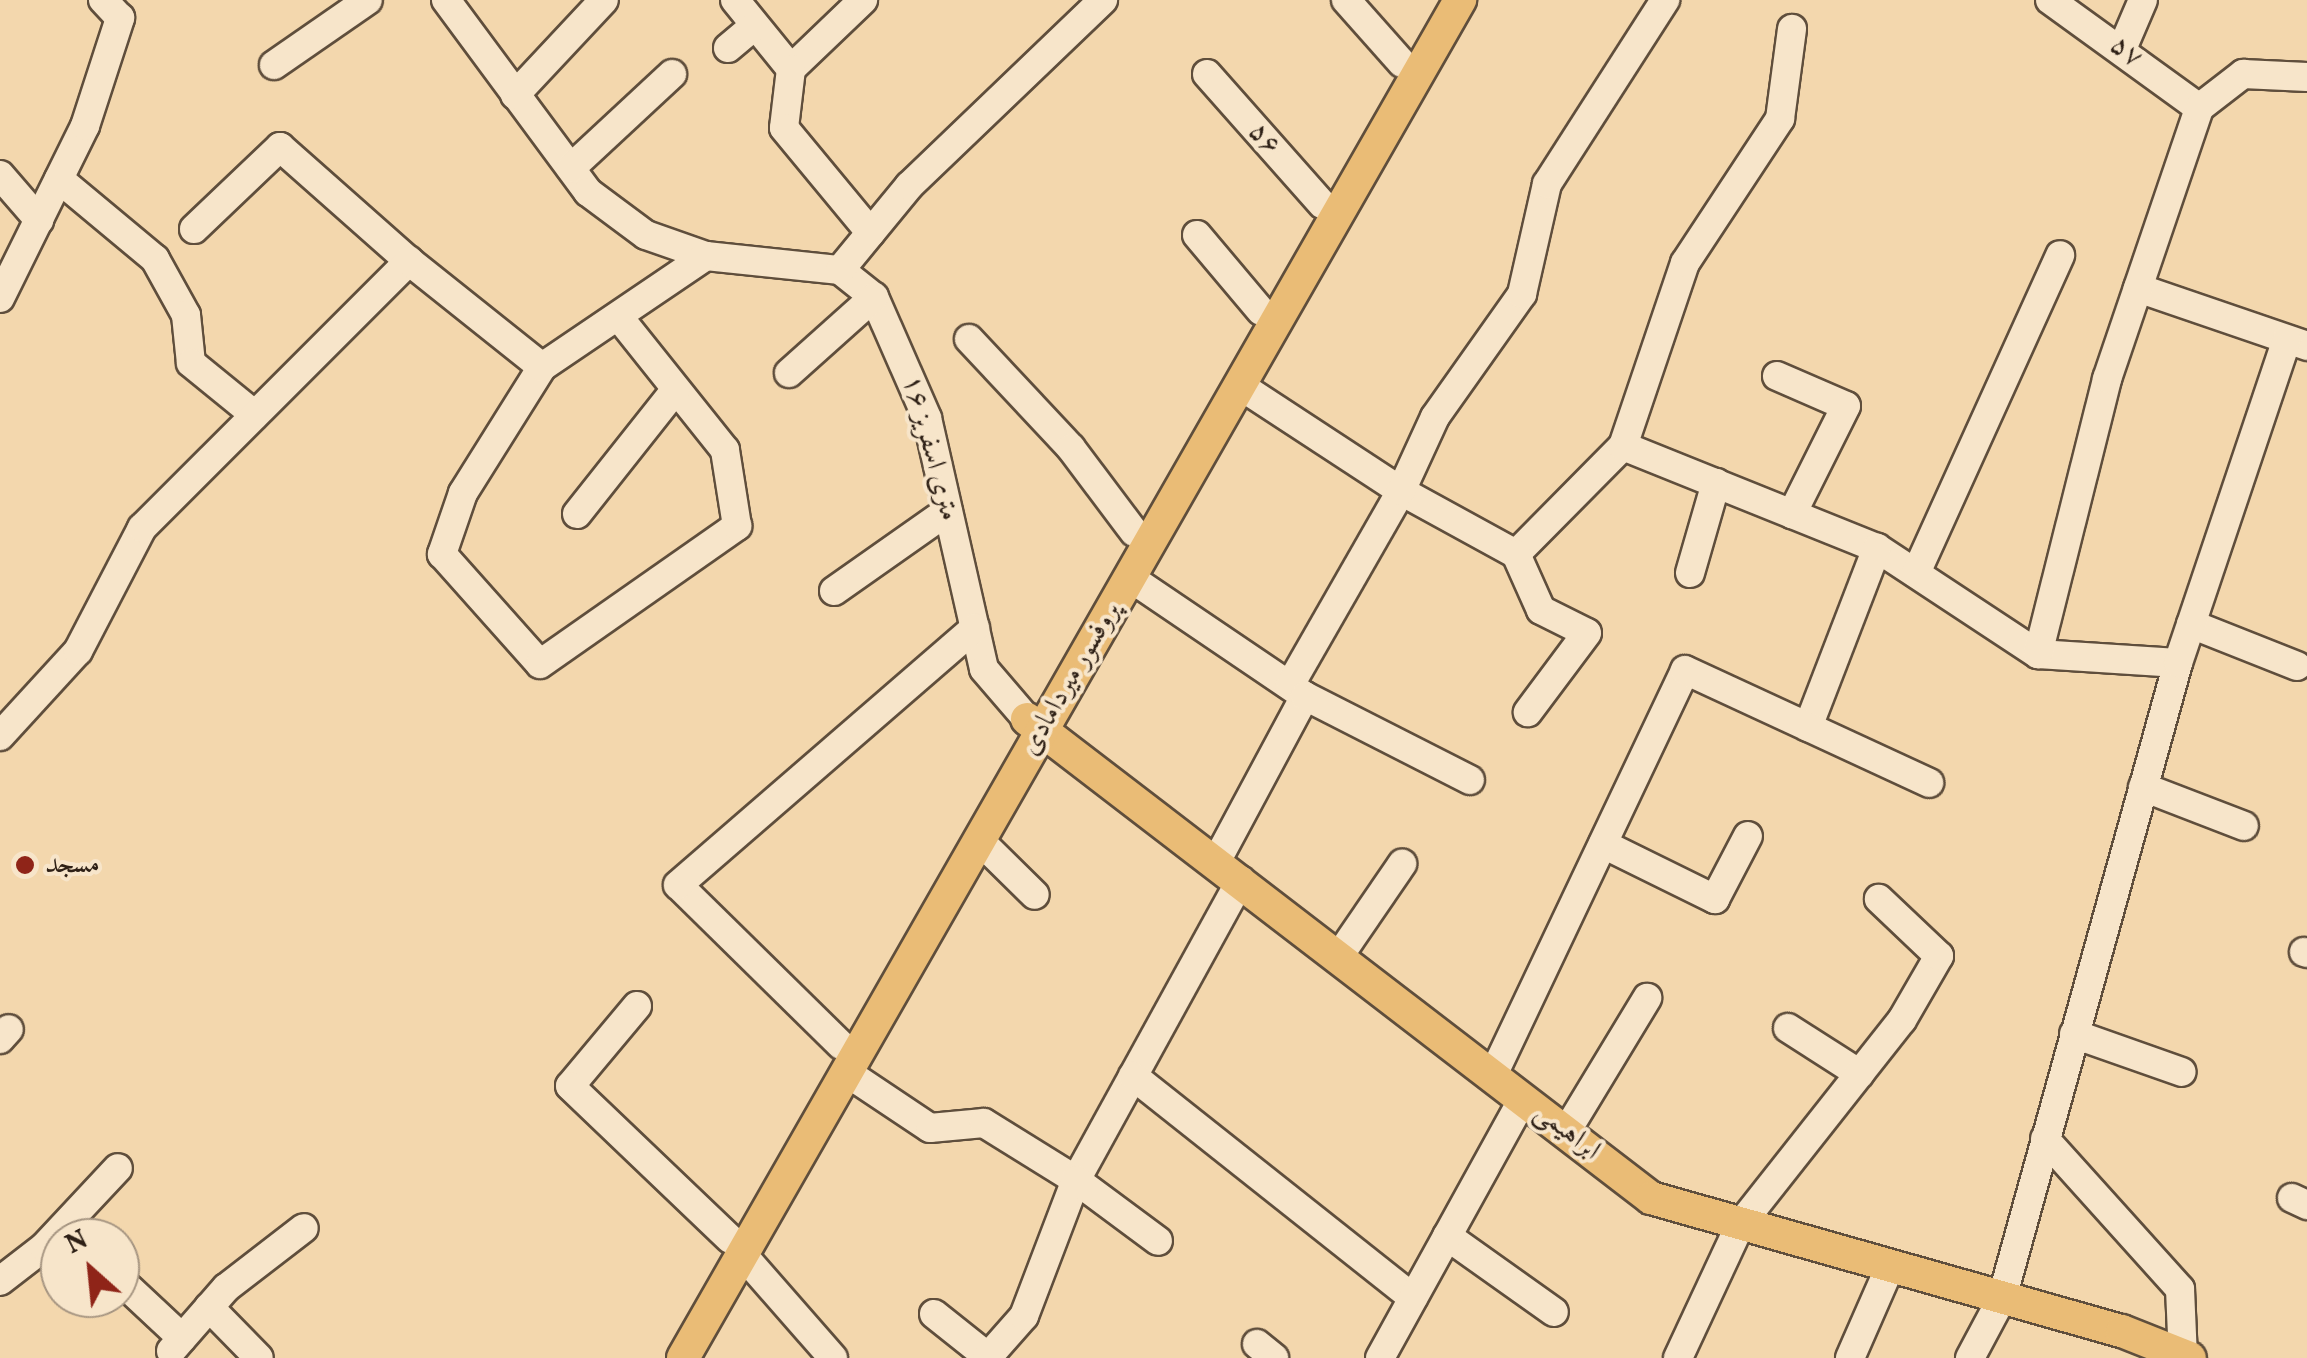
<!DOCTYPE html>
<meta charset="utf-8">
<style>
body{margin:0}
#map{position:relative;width:2307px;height:1358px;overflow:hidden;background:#f3d7ad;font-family:Vollkorn,Amiri,serif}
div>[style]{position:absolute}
.roads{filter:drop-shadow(2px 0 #5f4e3c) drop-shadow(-2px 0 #5f4e3c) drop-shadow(0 2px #5f4e3c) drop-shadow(0 -2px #5f4e3c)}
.minor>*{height:28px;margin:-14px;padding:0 14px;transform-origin:14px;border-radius:14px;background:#f7e5ca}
.major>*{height:32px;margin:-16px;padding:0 16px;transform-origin:16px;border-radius:16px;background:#eabc76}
.dots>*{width:28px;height:28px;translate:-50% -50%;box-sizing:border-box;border:5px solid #f7e5ca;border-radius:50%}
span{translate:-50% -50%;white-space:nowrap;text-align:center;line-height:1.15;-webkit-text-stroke:8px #f7e5ca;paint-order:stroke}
.street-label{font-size:28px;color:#2e2016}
.poi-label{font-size:28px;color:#2e2016}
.left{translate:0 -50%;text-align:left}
.north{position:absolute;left:40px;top:1218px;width:100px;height:100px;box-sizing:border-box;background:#f7e5ca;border:2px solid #a79682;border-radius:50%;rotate:333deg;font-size:28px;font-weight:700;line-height:40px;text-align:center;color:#2e2016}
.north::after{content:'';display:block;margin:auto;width:35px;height:45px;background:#8f2418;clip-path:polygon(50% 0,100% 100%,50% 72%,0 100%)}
</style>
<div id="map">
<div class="roads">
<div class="minor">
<i style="left:446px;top:0;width:239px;rotate:53.5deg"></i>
<i style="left:588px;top:192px;width:72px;rotate:36.6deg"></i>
<i style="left:646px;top:235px;width:64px;rotate:19.3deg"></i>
<i style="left:706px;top:256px;width:135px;rotate:6deg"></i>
<i style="left:840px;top:270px;width:43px;rotate:38.5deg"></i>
<i style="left:874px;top:297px;width:132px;rotate:66.3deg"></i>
<i style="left:927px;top:418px;width:257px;rotate:77.2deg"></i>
<i style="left:984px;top:669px;width:66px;rotate:49.3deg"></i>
<i style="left:735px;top:0;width:89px;rotate:50.9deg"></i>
<i style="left:791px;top:69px;width:100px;rotate:-43.8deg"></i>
<i style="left:1346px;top:0;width:84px;rotate:48.4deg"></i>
<i style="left:2050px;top:0;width:184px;rotate:35.9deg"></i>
<i style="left:728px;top:48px;width:35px;rotate:-40deg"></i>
<i style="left:2122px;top:49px;width:53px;rotate:-66.8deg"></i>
<i style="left:274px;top:65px;width:114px;rotate:-34.7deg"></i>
<i style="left:791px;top:69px;width:59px;rotate:96.8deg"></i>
<i style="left:784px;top:128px;width:136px;rotate:50.4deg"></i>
<i style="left:1207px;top:74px;width:174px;rotate:48.5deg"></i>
<i style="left:515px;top:95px;width:130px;rotate:-46.9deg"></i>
<i style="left:571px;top:168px;width:138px;rotate:-42.9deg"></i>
<i style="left:0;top:175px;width:60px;rotate:49.1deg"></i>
<i style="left:59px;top:179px;width:125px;rotate:39.8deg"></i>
<i style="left:155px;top:259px;width:64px;rotate:61deg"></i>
<i style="left:186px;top:315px;width:48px;rotate:84.1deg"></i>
<i style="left:191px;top:363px;width:82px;rotate:39.1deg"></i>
<i style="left:194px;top:229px;width:119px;rotate:-43.6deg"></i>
<i style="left:280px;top:147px;width:172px;rotate:41.5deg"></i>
<i style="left:1197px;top:235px;width:99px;rotate:49.9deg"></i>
<i style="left:840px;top:270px;width:109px;rotate:-50.6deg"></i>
<i style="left:909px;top:186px;width:269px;rotate:-43.8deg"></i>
<i style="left:2138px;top:288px;width:179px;rotate:18.9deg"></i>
<i style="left:0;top:298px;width:192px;rotate:-63.7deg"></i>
<i style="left:85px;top:126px;width:114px;rotate:-72deg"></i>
<i style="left:120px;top:18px;width:25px;rotate:-133deg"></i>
<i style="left:969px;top:339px;width:149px;rotate:46.9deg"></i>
<i style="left:1071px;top:448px;width:105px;rotate:53.1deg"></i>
<i style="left:542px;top:367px;width:149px;rotate:122.1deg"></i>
<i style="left:463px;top:493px;width:65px;rotate:109deg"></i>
<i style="left:442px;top:554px;width:147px;rotate:48.3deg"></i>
<i style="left:540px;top:664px;width:241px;rotate:-35deg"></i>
<i style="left:737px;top:526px;width:77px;rotate:-99deg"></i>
<i style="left:725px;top:450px;width:171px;rotate:-128.6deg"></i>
<i style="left:789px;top:373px;width:114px;rotate:-41.8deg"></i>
<i style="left:1777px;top:376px;width:75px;rotate:23.5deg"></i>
<i style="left:1846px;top:406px;width:121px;rotate:116.6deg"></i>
<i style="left:1239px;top:385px;width:194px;rotate:33.2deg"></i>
<i style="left:1401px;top:491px;width:131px;rotate:28.7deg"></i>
<i style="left:1516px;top:554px;width:152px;rotate:-45.3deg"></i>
<i style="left:1623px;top:446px;width:193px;rotate:-71.3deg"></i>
<i style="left:1685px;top:263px;width:173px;rotate:-56.6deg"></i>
<i style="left:1780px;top:119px;width:91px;rotate:-82.4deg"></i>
<i style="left:1623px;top:446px;width:274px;rotate:21.9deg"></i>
<i style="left:1877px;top:548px;width:193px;rotate:33.4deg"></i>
<i style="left:2038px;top:654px;width:140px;rotate:3.7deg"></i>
<i style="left:577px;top:514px;width:159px;rotate:-51.6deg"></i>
<i style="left:1516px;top:554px;width:61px;rotate:65.9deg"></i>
<i style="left:1541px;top:610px;width:51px;rotate:26.6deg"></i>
<i style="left:1587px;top:633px;width:99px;rotate:126.8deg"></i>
<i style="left:1690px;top:573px;width:94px;rotate:-73.9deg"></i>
<i style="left:1916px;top:573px;width:349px;rotate:-65.6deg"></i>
<i style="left:1129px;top:577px;width:212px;rotate:34.1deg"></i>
<i style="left:1305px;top:696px;width:186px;rotate:118.2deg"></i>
<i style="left:834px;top:591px;width:139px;rotate:-35.1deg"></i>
<i style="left:2191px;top:624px;width:114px;rotate:21.6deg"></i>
<i style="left:2038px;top:654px;width:284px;rotate:-75.9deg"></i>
<i style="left:2107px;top:379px;width:286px;rotate:-71.2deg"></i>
<i style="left:2199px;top:108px;width:56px;rotate:-37.7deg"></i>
<i style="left:2243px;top:74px;width:64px;rotate:2.7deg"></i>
<i style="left:1290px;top:685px;width:224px;rotate:-60.2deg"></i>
<i style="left:1401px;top:491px;width:81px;rotate:-65.3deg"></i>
<i style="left:1435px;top:417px;width:151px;rotate:-54.7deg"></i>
<i style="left:1522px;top:294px;width:113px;rotate:-77.2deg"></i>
<i style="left:1547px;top:184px;width:219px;rotate:-57.3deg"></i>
<i style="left:1305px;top:696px;width:185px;rotate:27deg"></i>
<i style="left:1808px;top:727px;width:192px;rotate:-68.9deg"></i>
<i style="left:0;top:736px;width:115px;rotate:-47.5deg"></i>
<i style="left:78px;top:651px;width:139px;rotate:-62.5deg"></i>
<i style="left:142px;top:528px;width:378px;rotate:-45deg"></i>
<i style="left:409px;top:261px;width:170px;rotate:38.6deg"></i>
<i style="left:542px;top:367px;width:198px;rotate:-34.1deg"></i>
<i style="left:2143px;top:787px;width:108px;rotate:21.1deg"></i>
<i style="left:979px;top:840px;width:78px;rotate:44.5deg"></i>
<i style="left:1603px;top:844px;width:125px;rotate:26.2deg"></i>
<i style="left:1715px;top:899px;width:71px;rotate:-62.4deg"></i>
<i style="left:2304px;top:952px;width:3px;rotate:18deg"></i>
<i style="left:1339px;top:956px;width:112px;rotate:-55.6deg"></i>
<i style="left:637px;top:1006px;width:104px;rotate:129.9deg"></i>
<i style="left:570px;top:1086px;width:221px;rotate:43.7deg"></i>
<i style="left:1788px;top:1028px;width:85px;rotate:32.6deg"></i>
<i style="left:2074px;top:1034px;width:114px;rotate:19.4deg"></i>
<i style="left:0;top:1039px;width:13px;rotate:-48deg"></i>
<i style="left:841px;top:1045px;width:228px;rotate:-135.5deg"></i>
<i style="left:678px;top:885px;width:393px;rotate:-40.9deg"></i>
<i style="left:846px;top:1072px;width:101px;rotate:33.7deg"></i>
<i style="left:930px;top:1128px;width:54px;rotate:-5.3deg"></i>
<i style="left:984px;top:1123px;width:108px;rotate:31.8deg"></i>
<i style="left:1076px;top:1180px;width:342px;rotate:-61.2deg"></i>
<i style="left:1493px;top:1075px;width:448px;rotate:-64.6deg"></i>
<i style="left:1685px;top:670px;width:269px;rotate:24.8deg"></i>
<i style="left:1133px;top:1076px;width:357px;rotate:38.4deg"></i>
<i style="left:1566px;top:1132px;width:157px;rotate:-58.8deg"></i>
<i style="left:2045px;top:1139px;width:202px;rotate:48deg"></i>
<i style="left:2180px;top:1289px;width:69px;rotate:87.5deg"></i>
<i style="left:2292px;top:1198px;width:17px;rotate:25deg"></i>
<i style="left:1447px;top:1236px;width:131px;rotate:35.4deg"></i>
<i style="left:742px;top:1254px;width:138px;rotate:48.8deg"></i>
<i style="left:120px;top:1280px;width:85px;rotate:43.1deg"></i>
<i style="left:0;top:1281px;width:56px;rotate:-37.7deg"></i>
<i style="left:44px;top:1247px;width:108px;rotate:-46.9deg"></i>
<i style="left:209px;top:1307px;width:71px;rotate:45.6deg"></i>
<i style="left:934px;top:1314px;width:69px;rotate:38.5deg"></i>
<i style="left:1257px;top:1344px;width:22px;rotate:39deg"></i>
<i style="left:171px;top:1351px;width:84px;rotate:-48.9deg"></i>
<i style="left:226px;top:1288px;width:98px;rotate:-37.6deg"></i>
<i style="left:987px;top:1358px;width:56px;rotate:-48.6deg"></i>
<i style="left:1024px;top:1316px;width:146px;rotate:-69.1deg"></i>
<i style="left:1076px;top:1180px;width:102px;rotate:36.6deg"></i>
<i style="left:1380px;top:1358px;width:296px;rotate:-61.1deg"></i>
<i style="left:1678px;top:1358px;width:147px;rotate:-65deg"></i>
<i style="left:1740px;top:1225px;width:261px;rotate:-51.7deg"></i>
<i style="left:1902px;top:1020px;width:74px;rotate:-60deg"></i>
<i style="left:1939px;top:956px;width:83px;rotate:-136.5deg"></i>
<i style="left:1850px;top:1358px;width:97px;rotate:-66.3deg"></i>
<i style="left:1970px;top:1358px;width:68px;rotate:-61.9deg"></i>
<i style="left:2002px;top:1298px;width:659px;rotate:-74.51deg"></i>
<i style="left:2178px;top:663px;width:341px;rotate:-71.4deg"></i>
</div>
<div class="major">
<i style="left:1027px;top:719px;width:787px;rotate:37.51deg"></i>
<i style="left:1651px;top:1198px;width:489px;rotate:15.8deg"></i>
<i style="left:2122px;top:1331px;width:73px;rotate:21.7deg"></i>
<i style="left:683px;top:1358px;width:1565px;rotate:-60.22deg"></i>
</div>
</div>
<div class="dots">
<i style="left:25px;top:865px;background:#8f2418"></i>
</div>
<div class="street-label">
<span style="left:2126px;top:52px;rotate:38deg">۵۷</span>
<span style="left:1264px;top:139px;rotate:48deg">۵۶</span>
<span style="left:930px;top:448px;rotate:75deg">۱۶ متری اسفریز</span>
<span style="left:1071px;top:679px;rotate:-60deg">پروفسور میردامادی</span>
<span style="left:1567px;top:1132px;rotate:38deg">ابراهیمی</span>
</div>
<div class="poi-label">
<span class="left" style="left:45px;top:865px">مسجد</span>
</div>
<div class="north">N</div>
</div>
